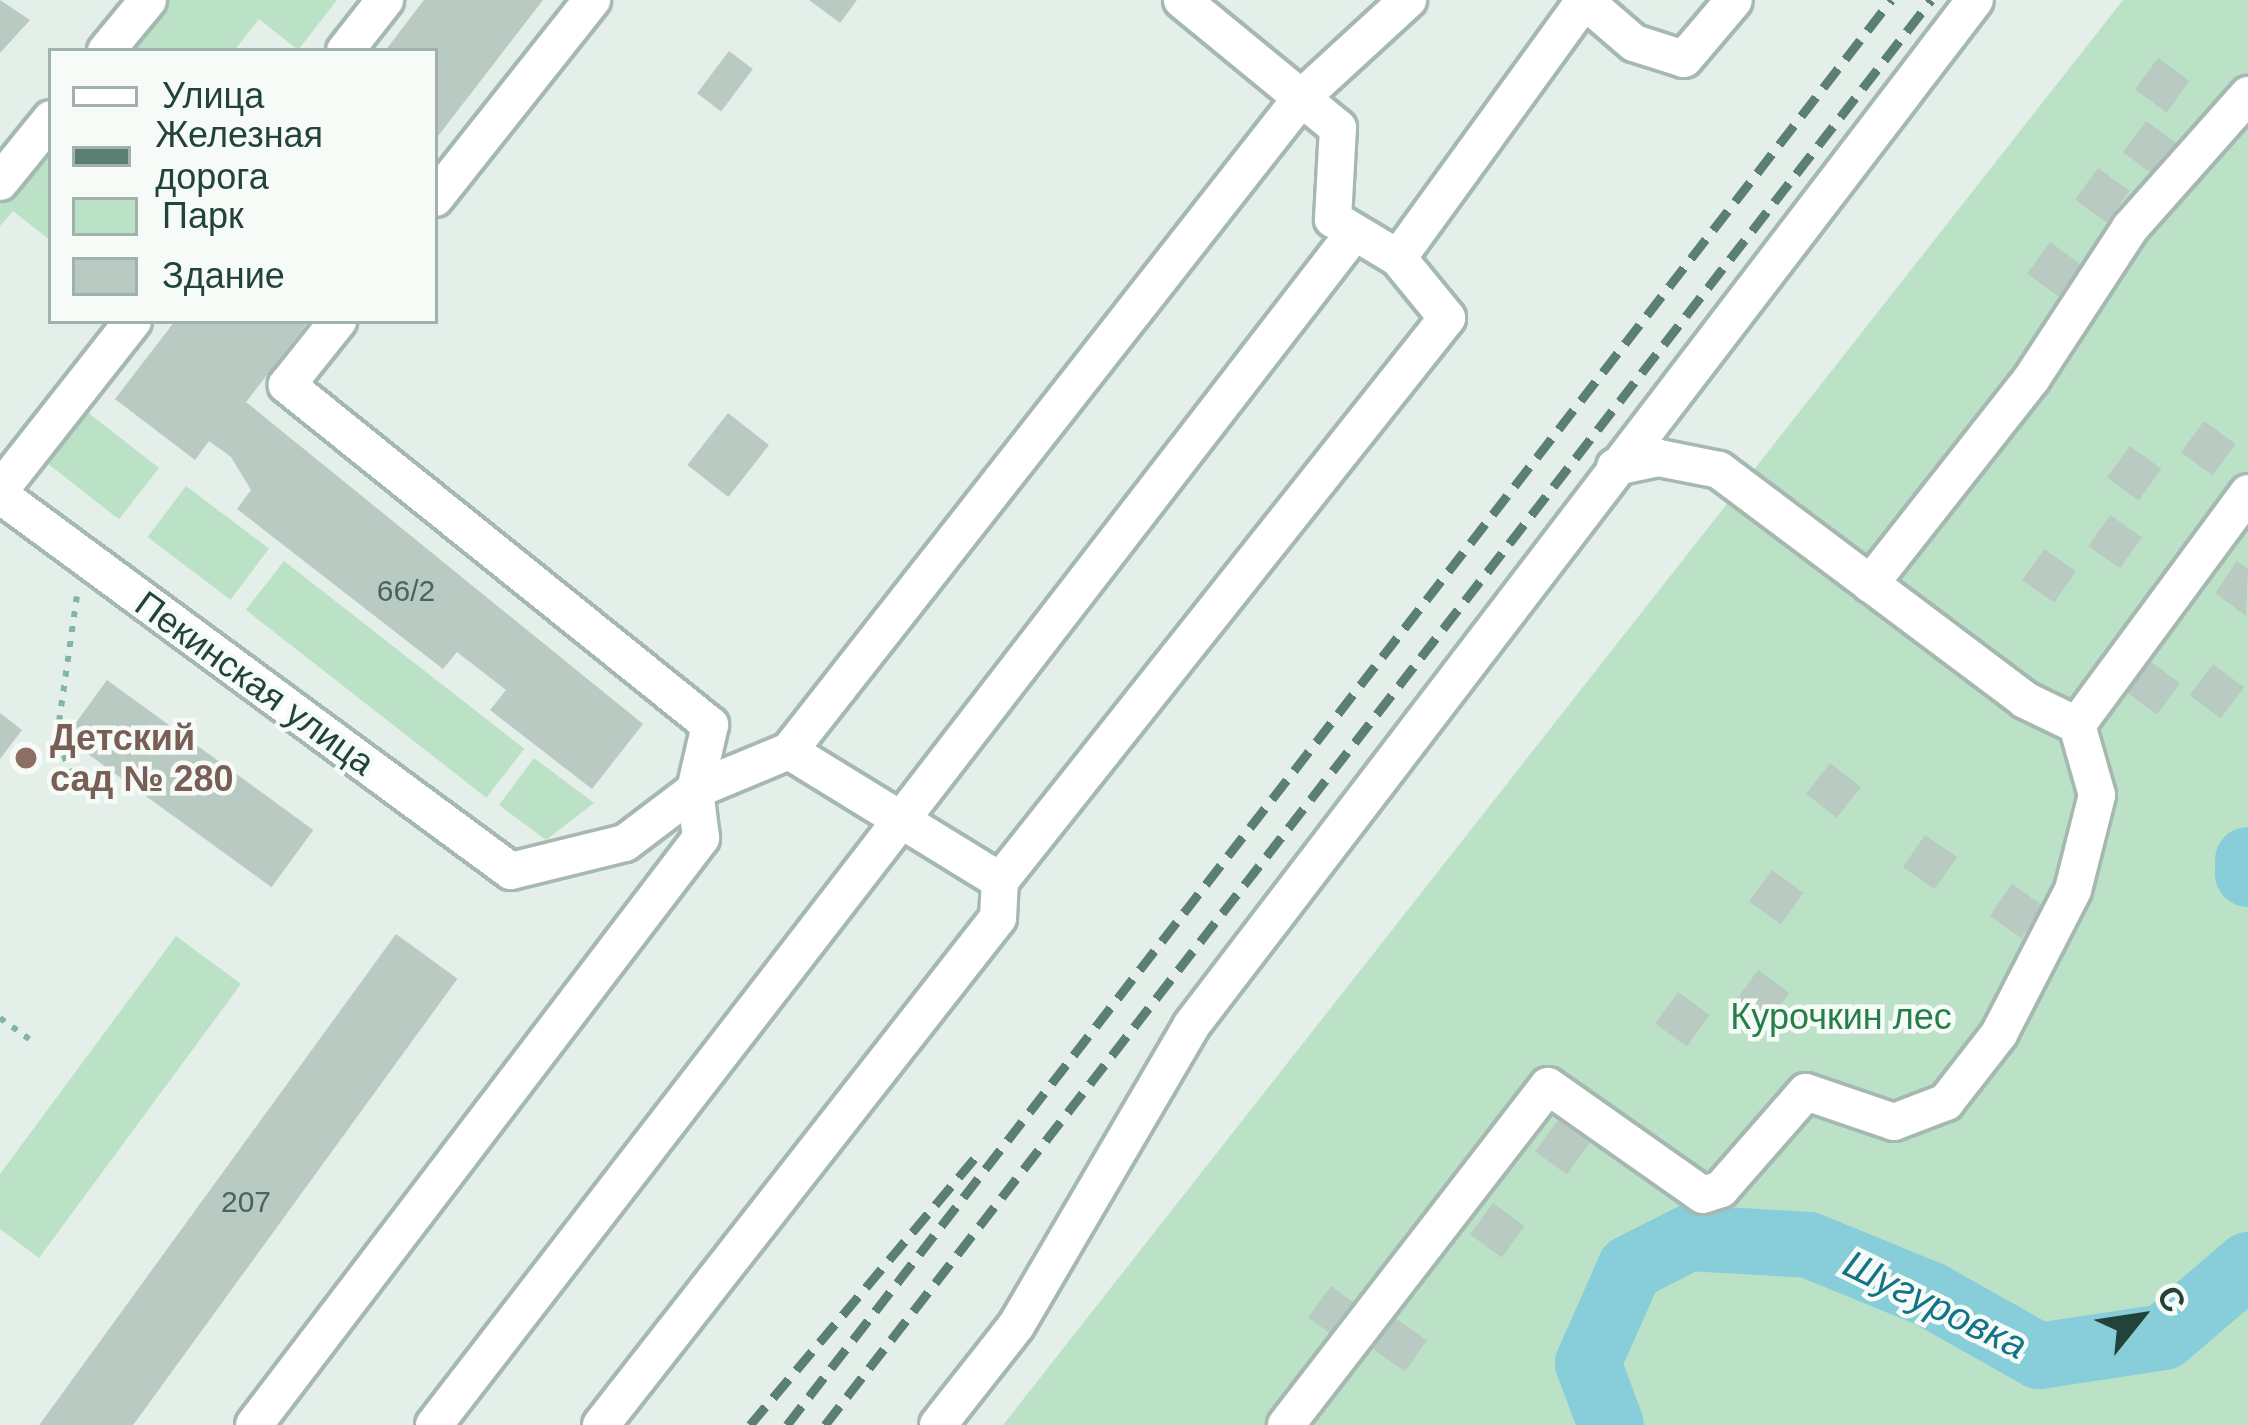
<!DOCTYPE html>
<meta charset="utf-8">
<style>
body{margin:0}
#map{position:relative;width:2248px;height:1425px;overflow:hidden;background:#e4efea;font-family:Helvetica,sans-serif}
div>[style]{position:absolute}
.green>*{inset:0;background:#bbe2c6;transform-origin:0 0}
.river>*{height:66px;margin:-33px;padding:0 33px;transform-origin:33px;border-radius:33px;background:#87cdda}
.building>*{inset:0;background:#b9cac3;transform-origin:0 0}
.path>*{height:6px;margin-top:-3px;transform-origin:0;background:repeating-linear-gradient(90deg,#81b6a5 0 6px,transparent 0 15px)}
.roads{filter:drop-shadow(3px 0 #a6b8b2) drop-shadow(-3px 0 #a6b8b2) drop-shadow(0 3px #a6b8b2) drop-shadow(0 -3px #a6b8b2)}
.minor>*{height:36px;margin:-18px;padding:0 18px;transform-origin:18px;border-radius:18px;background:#fff}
.rail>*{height:9px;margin-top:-4.5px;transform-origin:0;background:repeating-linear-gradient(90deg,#5c7f75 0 24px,transparent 0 36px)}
.dots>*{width:33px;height:33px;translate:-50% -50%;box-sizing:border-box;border:6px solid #f6fbf8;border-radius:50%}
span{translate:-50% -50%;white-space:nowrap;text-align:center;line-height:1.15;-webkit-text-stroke:9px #f6fbf8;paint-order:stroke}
.number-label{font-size:30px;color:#47655c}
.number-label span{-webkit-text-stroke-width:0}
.street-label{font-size:36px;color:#21433a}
.education-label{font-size:36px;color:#785e54;font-weight:700}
.left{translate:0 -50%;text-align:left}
.park-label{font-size:36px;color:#267f48}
.water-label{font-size:39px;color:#137487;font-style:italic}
.legend{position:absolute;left:48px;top:48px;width:390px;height:276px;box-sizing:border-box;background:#f6fbf8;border:3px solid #a1b1ac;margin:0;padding:15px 21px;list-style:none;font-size:36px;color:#21433a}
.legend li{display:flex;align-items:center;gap:24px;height:60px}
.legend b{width:60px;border:3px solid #a1b1ac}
.north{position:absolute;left:2080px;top:1257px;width:120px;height:120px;-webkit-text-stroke:9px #f6fbf8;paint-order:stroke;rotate:60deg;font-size:33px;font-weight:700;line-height:48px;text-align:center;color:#21433a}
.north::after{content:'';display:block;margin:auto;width:42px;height:54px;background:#21433a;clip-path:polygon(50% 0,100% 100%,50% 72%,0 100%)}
</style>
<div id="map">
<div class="green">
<i style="clip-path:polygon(164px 0,337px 0,298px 50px,259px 19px,234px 51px,123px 51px)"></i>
<i style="clip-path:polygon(2123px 0,2248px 0,2248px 1425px,1003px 1425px)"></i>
<i style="clip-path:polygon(51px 142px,51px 241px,13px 211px,0 226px,0 205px)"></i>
<i style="left:77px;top:404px;width:104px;height:65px;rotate:38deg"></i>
<i style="left:186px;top:486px;width:104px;height:64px;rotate:37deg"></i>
<i style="left:284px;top:561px;width:305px;height:62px;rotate:38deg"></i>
<i style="clip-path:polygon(534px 758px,594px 803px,546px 840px,499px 805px)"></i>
<i style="clip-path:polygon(176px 936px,241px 984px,39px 1258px,0 1229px,0 1174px)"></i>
</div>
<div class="river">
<i style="left:2248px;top:860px;width:14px;rotate:90deg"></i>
<i style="left:1611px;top:1425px;width:66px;rotate:-110.4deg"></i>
<i style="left:1588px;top:1363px;width:104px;rotate:-66.1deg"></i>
<i style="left:1630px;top:1268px;width:66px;rotate:-27deg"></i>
<i style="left:1689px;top:1238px;width:120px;rotate:3.3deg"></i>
<i style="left:1809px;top:1245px;width:132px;rotate:22.3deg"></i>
<i style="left:1931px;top:1295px;width:124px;rotate:29.5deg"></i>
<i style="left:2039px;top:1356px;width:126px;rotate:-8.6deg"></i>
<i style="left:2164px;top:1337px;width:111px;rotate:-40.6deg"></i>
</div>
<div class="building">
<i style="clip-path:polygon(0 0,30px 20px,0 53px)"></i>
<i style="clip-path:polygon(424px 0,543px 0,435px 140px,435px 51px,385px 51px)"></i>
<i style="clip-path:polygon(809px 0,857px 0,840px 23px)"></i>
<i style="left:729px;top:51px;width:30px;height:53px;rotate:37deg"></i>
<i style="left:2158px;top:58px;width:39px;height:39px;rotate:36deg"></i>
<i style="left:2146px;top:121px;width:39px;height:39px;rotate:36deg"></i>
<i style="left:2098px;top:168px;width:39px;height:39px;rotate:36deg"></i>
<i style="left:2050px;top:242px;width:39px;height:39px;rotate:36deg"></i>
<i style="clip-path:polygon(175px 321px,309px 321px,246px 402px,643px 724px,592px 789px,490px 710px,506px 690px,457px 652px,443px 669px,237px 509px,251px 490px,231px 457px,209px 441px,195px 460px,115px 399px)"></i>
<i style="left:728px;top:413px;width:52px;height:66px;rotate:38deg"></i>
<i style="left:2204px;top:421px;width:39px;height:39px;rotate:36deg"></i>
<i style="left:2130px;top:446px;width:39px;height:39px;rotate:36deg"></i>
<i style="left:2110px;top:515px;width:39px;height:38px;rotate:35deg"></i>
<i style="left:2044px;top:549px;width:39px;height:38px;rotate:35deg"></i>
<i style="clip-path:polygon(2237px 561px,2248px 569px,2246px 616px,2215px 593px)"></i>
<i style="left:2149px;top:660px;width:39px;height:39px;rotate:37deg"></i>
<i style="left:2213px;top:664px;width:39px;height:39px;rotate:37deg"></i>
<i style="left:107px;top:680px;width:255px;height:71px;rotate:36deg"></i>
<i style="clip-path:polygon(0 713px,22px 730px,0 759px)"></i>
<i style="left:1830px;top:763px;width:39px;height:39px;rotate:38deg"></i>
<i style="left:1925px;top:835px;width:39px;height:39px;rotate:35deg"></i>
<i style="left:1772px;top:870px;width:39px;height:39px;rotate:36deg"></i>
<i style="left:2012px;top:884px;width:39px;height:39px;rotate:35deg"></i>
<i style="left:396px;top:934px;width:76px;height:609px;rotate:36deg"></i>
<i style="left:1758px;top:970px;width:39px;height:39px;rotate:36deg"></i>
<i style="left:1678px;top:992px;width:39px;height:39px;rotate:36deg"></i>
<i style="left:1558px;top:1120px;width:39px;height:39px;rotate:36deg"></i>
<i style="left:1493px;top:1203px;width:39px;height:39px;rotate:36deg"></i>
<i style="left:1331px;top:1286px;width:39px;height:39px;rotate:36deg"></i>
<i style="left:1395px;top:1318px;width:39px;height:38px;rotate:35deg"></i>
</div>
<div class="path">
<i style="left:76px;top:789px;width:56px;rotate:-109.7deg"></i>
<i style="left:57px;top:736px;width:141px;rotate:-81.9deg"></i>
<i style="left:0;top:1018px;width:44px;rotate:35.8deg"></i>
</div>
<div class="roads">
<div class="minor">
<i style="left:1584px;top:0;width:66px;rotate:40.7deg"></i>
<i style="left:1634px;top:43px;width:52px;rotate:17.7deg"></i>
<i style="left:1684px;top:59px;width:77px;rotate:-49.7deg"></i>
<i style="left:106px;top:51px;width:66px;rotate:-50.5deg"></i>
<i style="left:345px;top:51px;width:65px;rotate:-51.9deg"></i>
<i style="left:0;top:182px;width:81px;rotate:-51deg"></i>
<i style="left:435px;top:198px;width:253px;rotate:-51.6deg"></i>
<i style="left:1398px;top:258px;width:319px;rotate:-54.1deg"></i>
<i style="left:1615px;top:467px;width:45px;rotate:-11.6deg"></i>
<i style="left:1659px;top:458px;width:61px;rotate:11.3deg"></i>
<i style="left:1719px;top:470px;width:383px;rotate:36.9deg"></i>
<i style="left:2025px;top:700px;width:58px;rotate:25.7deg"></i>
<i style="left:0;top:490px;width:215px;rotate:-51.8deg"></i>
<i style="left:0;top:495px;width:634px;rotate:36.35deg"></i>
<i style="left:511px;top:871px;width:117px;rotate:-13.8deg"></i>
<i style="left:625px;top:843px;width:88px;rotate:-37.1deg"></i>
<i style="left:695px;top:790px;width:67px;rotate:-77deg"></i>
<i style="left:710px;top:725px;width:543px;rotate:-141.21deg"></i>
<i style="left:287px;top:385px;width:82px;rotate:-51.4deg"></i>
<i style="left:1870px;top:584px;width:262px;rotate:-51.8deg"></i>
<i style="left:2032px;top:378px;width:179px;rotate:-56.8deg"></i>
<i style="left:2130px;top:228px;width:178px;rotate:-48.4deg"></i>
<i style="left:789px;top:751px;width:248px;rotate:31.6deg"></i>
<i style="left:254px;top:1425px;width:738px;rotate:-52.71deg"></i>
<i style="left:701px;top:838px;width:48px;rotate:-97.1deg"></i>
<i style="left:695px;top:790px;width:102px;rotate:-22.5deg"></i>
<i style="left:789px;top:751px;width:831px;rotate:-51.89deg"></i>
<i style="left:1302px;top:97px;width:144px;rotate:-42.5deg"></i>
<i style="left:434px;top:1425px;width:1499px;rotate:-52.34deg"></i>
<i style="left:601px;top:1425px;width:644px;rotate:-51.94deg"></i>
<i style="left:998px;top:918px;width:37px;rotate:-87deg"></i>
<i style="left:1000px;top:881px;width:719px;rotate:-51.55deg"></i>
<i style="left:1447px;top:318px;width:77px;rotate:-129.2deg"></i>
<i style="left:1398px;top:258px;width:76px;rotate:-149deg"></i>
<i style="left:1333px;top:219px;width:91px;rotate:-86.9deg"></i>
<i style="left:1338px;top:128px;width:202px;rotate:-140.6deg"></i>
<i style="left:938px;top:1425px;width:126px;rotate:-51.8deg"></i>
<i style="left:1016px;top:1326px;width:347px;rotate:-59.7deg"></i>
<i style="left:1191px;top:1026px;width:1291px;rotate:-52.62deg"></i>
<i style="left:1286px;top:1425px;width:428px;rotate:-52.3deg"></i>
<i style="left:1548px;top:1086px;width:189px;rotate:35.1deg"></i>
<i style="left:1703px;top:1195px;width:19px;rotate:-18deg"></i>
<i style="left:1721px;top:1189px;width:129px;rotate:-48.8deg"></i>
<i style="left:1806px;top:1092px;width:93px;rotate:18.8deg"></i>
<i style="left:1894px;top:1122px;width:56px;rotate:-21deg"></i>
<i style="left:1946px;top:1102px;width:86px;rotate:-52.1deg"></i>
<i style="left:1999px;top:1034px;width:162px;rotate:-62.8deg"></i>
<i style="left:2073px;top:890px;width:98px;rotate:-75.8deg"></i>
<i style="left:2097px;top:795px;width:73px;rotate:-105.9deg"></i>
<i style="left:2077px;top:725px;width:288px;rotate:-53.6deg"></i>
</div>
</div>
<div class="rail">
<i style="left:750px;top:1425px;width:357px;rotate:-49.9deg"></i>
<i style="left:787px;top:1425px;width:1803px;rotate:-52.23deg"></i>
<i style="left:825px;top:1425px;width:1804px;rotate:-52.18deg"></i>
</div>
<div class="dots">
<i style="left:26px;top:758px;background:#8d6e63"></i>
</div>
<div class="number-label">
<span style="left:406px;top:591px">66/2</span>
<span style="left:246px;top:1202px">207</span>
</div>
<div class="street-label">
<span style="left:255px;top:683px;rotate:36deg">Пекинская улица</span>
</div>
<div class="education-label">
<span class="left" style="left:50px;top:758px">Детский<br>сад № 280</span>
</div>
<div class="park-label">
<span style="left:1841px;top:1017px">Курочкин лес</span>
</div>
<div class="water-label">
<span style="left:1935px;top:1305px;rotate:26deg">Шугуровка</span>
</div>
<ul class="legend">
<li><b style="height:15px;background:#fff"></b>Улица</li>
<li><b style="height:15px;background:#5c7f75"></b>Железная дорога</li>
<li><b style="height:33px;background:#bbe2c6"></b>Парк</li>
<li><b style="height:33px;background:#b9cac3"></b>Здание</li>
</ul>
<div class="north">С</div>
</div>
